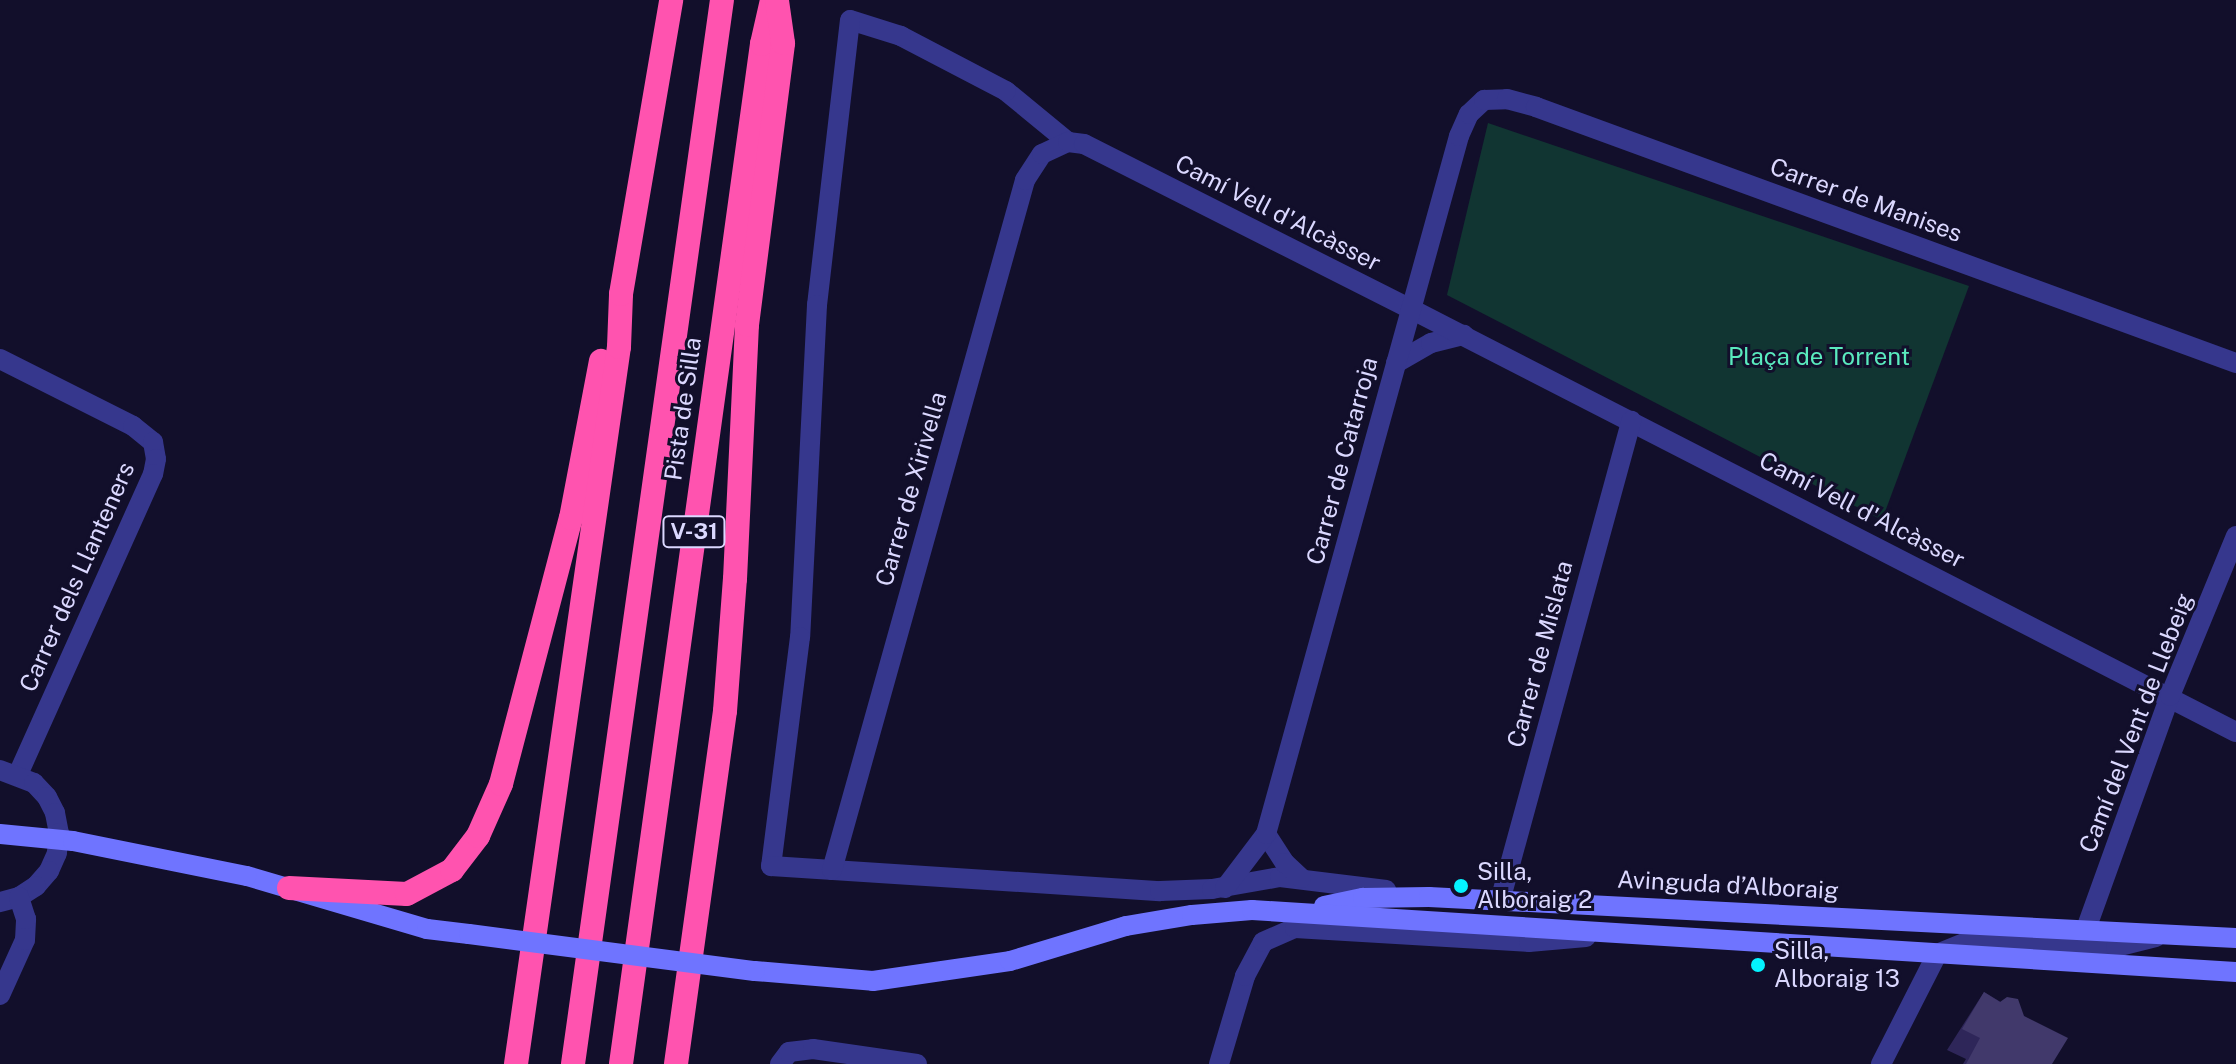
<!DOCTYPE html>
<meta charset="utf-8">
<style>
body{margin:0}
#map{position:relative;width:2236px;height:1064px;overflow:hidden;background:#120f2b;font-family:"Public Sans",sans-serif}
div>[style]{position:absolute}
.green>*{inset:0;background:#113532}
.street>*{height:20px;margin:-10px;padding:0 10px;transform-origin:10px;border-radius:10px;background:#36378d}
.secondary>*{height:20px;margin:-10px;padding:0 10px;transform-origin:10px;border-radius:10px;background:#6f74ff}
.highway>*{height:24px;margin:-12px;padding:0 12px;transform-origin:12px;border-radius:12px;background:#ff53af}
.secondary-bridge>*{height:20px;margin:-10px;padding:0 10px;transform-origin:10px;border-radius:10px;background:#6f74ff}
.wall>*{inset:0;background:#2e2659}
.building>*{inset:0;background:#41396b}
.dots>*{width:22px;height:22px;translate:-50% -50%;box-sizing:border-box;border:4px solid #120f2b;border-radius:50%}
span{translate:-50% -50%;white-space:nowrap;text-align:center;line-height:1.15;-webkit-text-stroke:6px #120f2b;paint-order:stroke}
.shield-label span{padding:2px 6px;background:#120f2b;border:2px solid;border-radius:6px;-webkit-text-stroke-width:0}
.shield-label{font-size:22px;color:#dbd8ff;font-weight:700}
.street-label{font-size:24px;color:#dbd8ff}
.park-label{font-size:24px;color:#5aeabe}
.poi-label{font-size:24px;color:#dbd8ff}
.left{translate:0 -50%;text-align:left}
</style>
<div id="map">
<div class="green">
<i style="clip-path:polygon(1488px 123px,1969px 286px,1882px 520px,1447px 295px)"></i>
</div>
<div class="street">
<i style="left:1068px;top:142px;width:80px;rotate:-140.6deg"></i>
<i style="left:1006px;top:91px;width:119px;rotate:-152.4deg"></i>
<i style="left:901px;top:36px;width:53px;rotate:-162.6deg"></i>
<i style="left:850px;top:20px;width:287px;rotate:96.6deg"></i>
<i style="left:817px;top:305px;width:332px;rotate:92.9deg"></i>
<i style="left:800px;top:637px;width:231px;rotate:97.2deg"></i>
<i style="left:771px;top:866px;width:390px;rotate:3.7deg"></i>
<i style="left:1160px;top:891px;width:52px;rotate:-2.2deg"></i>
<i style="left:1212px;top:889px;width:69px;rotate:-10deg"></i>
<i style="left:1280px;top:877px;width:107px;rotate:7deg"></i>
<i style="left:0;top:359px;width:149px;rotate:26.7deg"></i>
<i style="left:133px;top:426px;width:26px;rotate:39deg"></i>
<i style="left:153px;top:442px;width:17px;rotate:80deg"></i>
<i style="left:156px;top:459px;width:15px;rotate:101deg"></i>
<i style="left:153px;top:474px;width:329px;rotate:114.2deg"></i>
<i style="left:1396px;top:363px;width:40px;rotate:-29.7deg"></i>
<i style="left:1431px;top:343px;width:34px;rotate:-14deg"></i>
<i style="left:0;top:770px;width:36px;rotate:21deg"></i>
<i style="left:34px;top:783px;width:19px;rotate:47deg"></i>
<i style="left:47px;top:797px;width:18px;rotate:63deg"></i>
<i style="left:55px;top:813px;width:20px;rotate:79deg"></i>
<i style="left:59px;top:833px;width:20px;rotate:96deg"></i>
<i style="left:57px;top:853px;width:20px;rotate:114deg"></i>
<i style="left:49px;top:871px;width:20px;rotate:131deg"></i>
<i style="left:36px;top:886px;width:20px;rotate:147deg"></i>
<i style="left:19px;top:897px;width:20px;rotate:165deg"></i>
<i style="left:1266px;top:834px;width:35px;rotate:57deg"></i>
<i style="left:1285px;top:863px;width:22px;rotate:43deg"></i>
<i style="left:832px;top:870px;width:716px;rotate:-74.37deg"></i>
<i style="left:1025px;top:180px;width:31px;rotate:-57deg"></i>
<i style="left:1042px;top:154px;width:29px;rotate:-25deg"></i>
<i style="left:1068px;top:142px;width:16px;rotate:7deg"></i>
<i style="left:1084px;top:144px;width:366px;rotate:26.8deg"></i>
<i style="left:1411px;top:309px;width:927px;rotate:27.15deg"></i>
<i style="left:1225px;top:888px;width:68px;rotate:-52.8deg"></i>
<i style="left:1266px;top:834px;width:724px;rotate:-74.54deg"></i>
<i style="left:1459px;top:136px;width:24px;rotate:-66deg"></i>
<i style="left:1469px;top:114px;width:21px;rotate:-43deg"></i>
<i style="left:1484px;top:100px;width:23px;rotate:-2deg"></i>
<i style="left:1507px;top:99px;width:30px;rotate:15deg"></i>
<i style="left:1536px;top:107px;width:745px;rotate:20.09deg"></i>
<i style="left:1500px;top:901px;width:498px;rotate:-74.7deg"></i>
<i style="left:2086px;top:929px;width:248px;rotate:-70.2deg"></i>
<i style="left:2170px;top:696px;width:173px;rotate:-67.6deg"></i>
<i style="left:0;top:995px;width:60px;rotate:-65.6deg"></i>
<i style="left:25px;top:940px;width:21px;rotate:-87deg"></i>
<i style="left:26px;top:919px;width:23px;rotate:-108deg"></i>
<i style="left:780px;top:1064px;width:15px;rotate:-53deg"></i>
<i style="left:789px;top:1052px;width:24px;rotate:-7deg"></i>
<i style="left:813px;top:1049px;width:105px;rotate:8.2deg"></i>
<i style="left:1219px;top:1064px;width:92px;rotate:-73.5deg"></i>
<i style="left:1245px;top:976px;width:38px;rotate:-62deg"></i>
<i style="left:1263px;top:942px;width:35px;rotate:-24deg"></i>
<i style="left:1295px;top:928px;width:234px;rotate:3.4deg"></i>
<i style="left:1529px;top:942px;width:57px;rotate:-5deg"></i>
<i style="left:1881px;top:1064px;width:123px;rotate:-63deg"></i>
<i style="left:1937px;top:954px;width:35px;rotate:-22deg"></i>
<i style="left:1969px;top:941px;width:147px;rotate:2.3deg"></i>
<i style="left:2116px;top:947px;width:41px;rotate:-14deg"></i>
</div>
<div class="secondary">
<i style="left:247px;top:876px;width:188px;rotate:16.4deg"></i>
<i style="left:427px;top:929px;width:42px;rotate:6.8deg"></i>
<i style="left:1324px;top:906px;width:40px;rotate:-12deg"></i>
<i style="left:1363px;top:898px;width:66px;rotate:-0.9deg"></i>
<i style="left:1429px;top:897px;width:808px;rotate:2.91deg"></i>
<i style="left:755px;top:971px;width:118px;rotate:4.8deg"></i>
<i style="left:873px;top:981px;width:138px;rotate:-8.3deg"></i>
<i style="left:1010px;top:961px;width:121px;rotate:-16.8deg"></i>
<i style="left:1126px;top:926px;width:67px;rotate:-9.5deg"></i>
<i style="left:1192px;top:915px;width:60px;rotate:-4.8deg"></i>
<i style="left:1252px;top:910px;width:986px;rotate:3.61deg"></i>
</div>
<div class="highway">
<i style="left:289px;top:888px;width:118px;rotate:2.9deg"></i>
<i style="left:407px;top:894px;width:51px;rotate:-28.1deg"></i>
<i style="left:452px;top:870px;width:43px;rotate:-52.6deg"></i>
<i style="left:478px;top:836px;width:57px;rotate:-66.1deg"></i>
<i style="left:501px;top:784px;width:275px;rotate:-75.3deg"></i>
<i style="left:571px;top:518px;width:160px;rotate:-79.2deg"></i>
<i style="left:516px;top:1064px;width:724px;rotate:-81.83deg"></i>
<i style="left:619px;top:347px;width:53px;rotate:-87.8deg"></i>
<i style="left:621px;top:294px;width:298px;rotate:-80.3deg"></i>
<i style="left:573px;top:1064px;width:1074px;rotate:-82.03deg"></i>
<i style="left:621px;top:1064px;width:1030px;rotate:-82.13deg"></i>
<i style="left:762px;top:44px;width:45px;rotate:-77.2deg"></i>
<i style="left:676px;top:1064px;width:356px;rotate:-82.1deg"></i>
<i style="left:725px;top:711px;width:132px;rotate:-85.7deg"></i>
<i style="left:735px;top:579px;width:254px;rotate:-87.3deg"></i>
<i style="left:747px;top:325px;width:284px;rotate:-82.7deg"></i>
<i style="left:783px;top:43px;width:42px;rotate:-98.1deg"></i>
</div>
<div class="secondary-bridge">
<i style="left:0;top:834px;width:73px;rotate:5.5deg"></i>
<i style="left:73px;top:841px;width:177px;rotate:11.4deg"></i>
<i style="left:469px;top:934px;width:288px;rotate:7.4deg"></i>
</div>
<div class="wall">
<i style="clip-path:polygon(1984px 992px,2024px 1016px,2052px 1064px,1963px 1064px,1966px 1059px,1947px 1050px)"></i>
</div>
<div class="building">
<i style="clip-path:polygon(1984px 992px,2000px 1002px,2007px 997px,2018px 999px,2024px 1016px,2068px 1038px,2052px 1064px,1966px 1064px,1980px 1038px,1962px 1029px)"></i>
</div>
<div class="dots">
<i style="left:1461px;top:886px;background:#04f3ff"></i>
<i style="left:1758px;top:965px;background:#04f3ff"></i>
</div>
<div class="shield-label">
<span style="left:694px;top:532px">V-31</span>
</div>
<div class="street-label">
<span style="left:1866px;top:200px;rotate:20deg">Carrer de Manises</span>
<span style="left:1278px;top:213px;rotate:27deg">Camí Vell d'Alcàsser</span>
<span style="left:683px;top:409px;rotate:-82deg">Pista de Silla</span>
<span style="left:1342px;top:461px;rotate:-75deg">Carrer de Catarroja</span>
<span style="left:911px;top:489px;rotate:-74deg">Carrer de Xirivella</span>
<span style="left:1862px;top:510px;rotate:27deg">Camí Vell d'Alcàsser</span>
<span style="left:77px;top:577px;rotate:-66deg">Carrer dels Llanteners</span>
<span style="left:1540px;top:654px;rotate:-75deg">Carrer de Mislata</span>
<span style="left:2136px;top:723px;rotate:-69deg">Camí del Vent de Llebeig</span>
<span style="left:1728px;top:885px;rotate:3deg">Avinguda d’Alboraig</span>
</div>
<div class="park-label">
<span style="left:1819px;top:357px">Plaça de Torrent</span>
</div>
<div class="poi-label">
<span class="left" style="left:1477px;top:886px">Silla,<br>Alboraig 2</span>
<span class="left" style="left:1774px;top:965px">Silla,<br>Alboraig 13</span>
</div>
</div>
